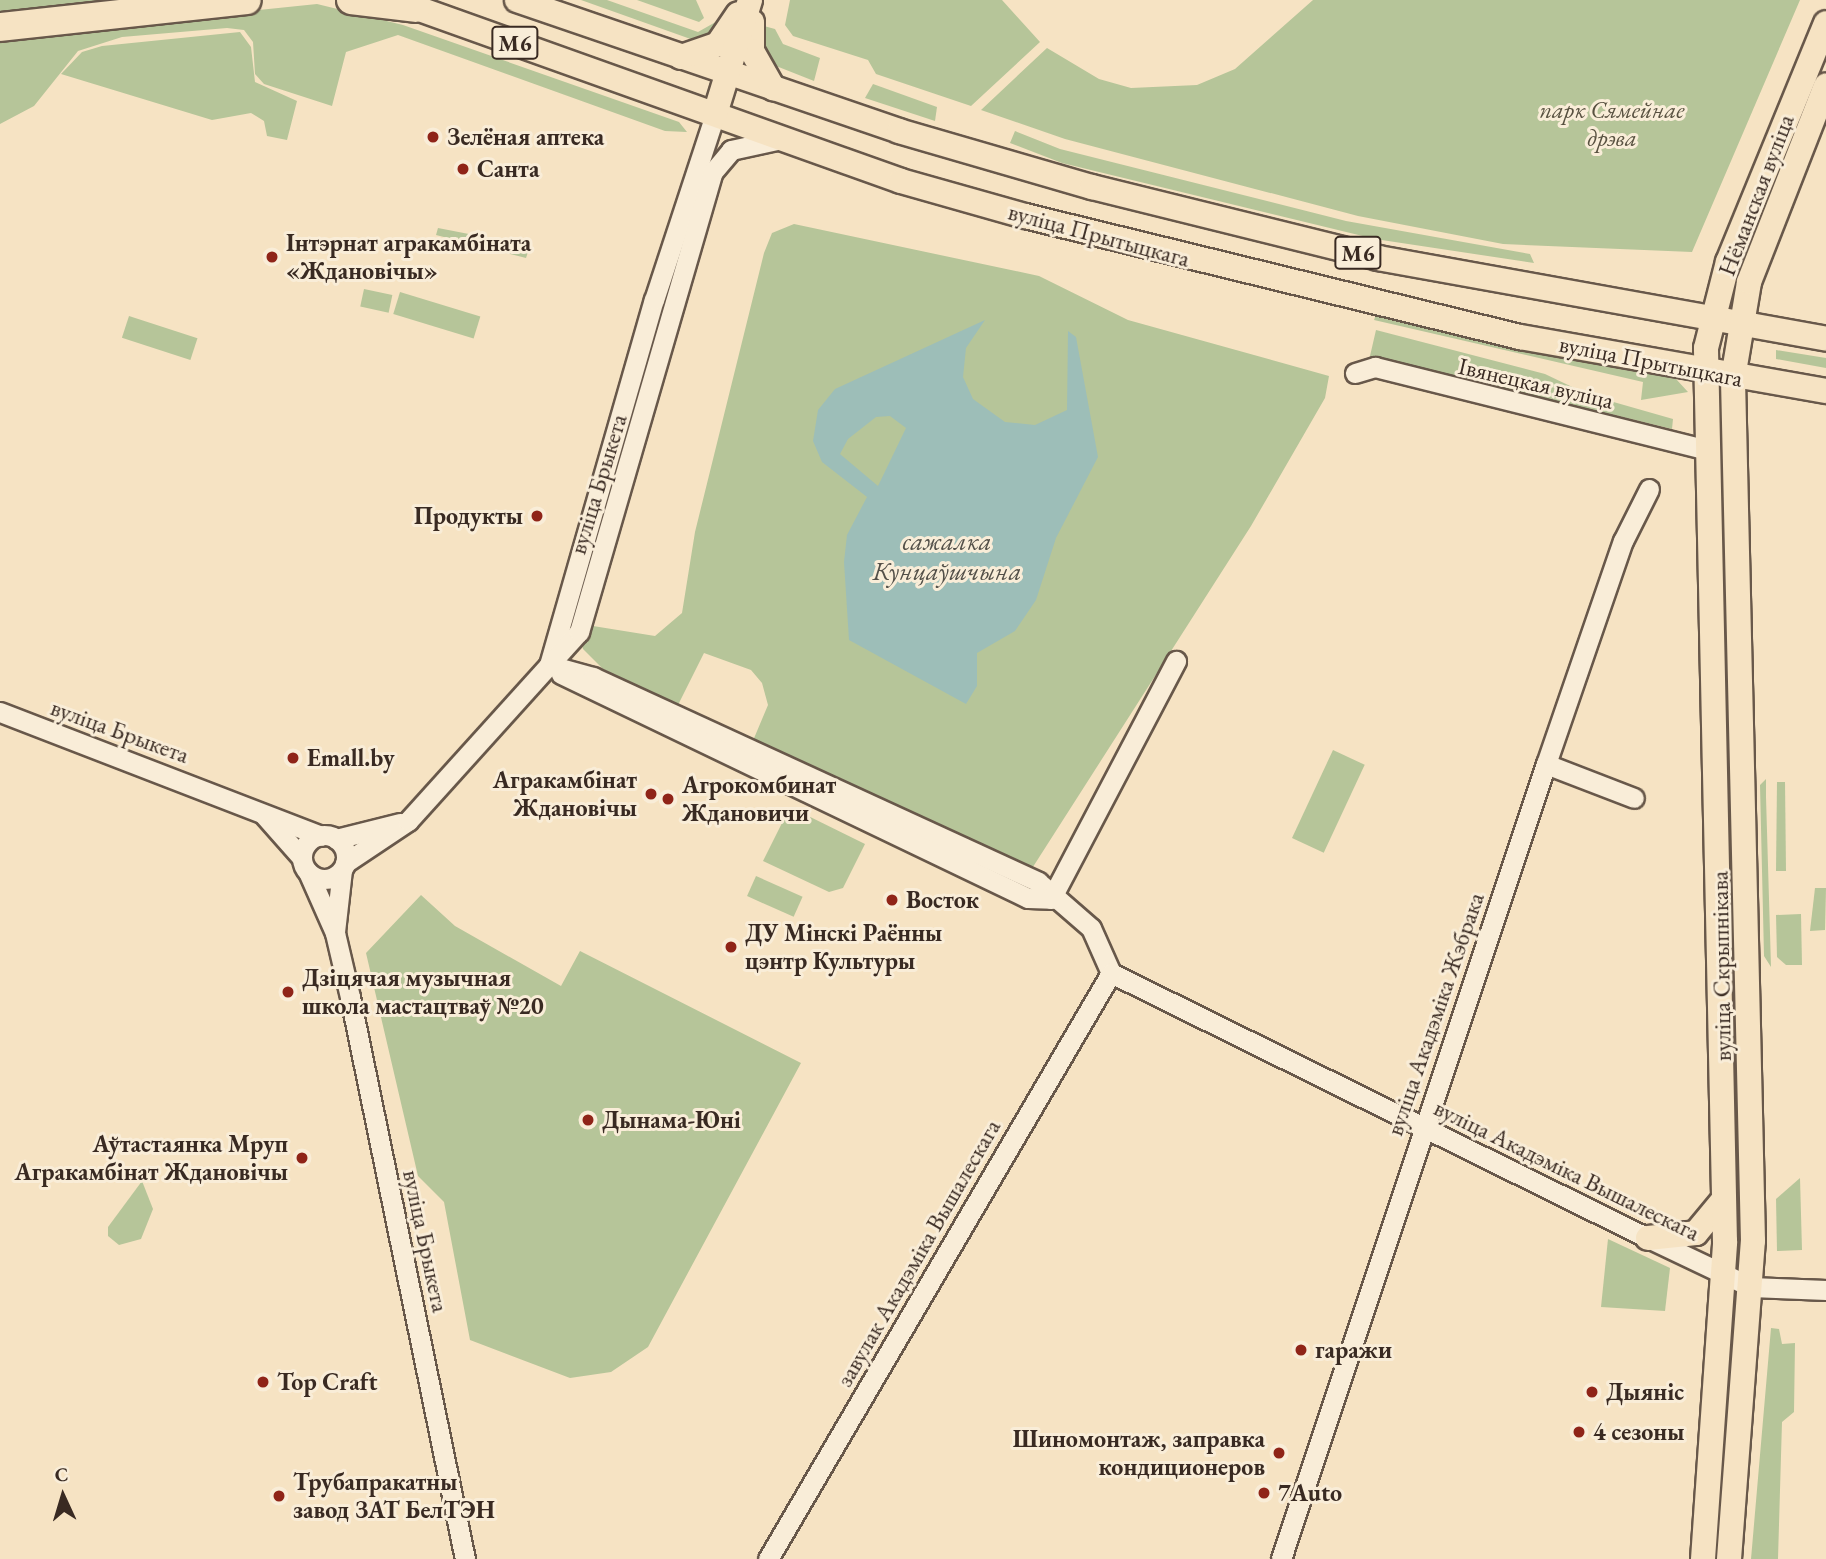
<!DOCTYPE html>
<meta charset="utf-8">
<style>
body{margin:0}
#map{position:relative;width:1826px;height:1559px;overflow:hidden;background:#f6e3c3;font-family:"EB Garamond",serif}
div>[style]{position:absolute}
.green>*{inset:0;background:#b6c599;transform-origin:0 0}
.water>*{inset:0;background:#9dbeb8}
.roads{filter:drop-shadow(2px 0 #68584a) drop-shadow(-2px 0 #68584a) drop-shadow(0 2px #68584a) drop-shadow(0 -2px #68584a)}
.minor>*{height:19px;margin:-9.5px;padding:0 9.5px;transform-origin:9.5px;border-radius:9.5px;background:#f9edd8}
.minor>.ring{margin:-9.5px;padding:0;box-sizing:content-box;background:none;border:19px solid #f9edd8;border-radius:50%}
.major>*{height:24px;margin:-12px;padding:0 12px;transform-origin:12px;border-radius:12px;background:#f6e3c3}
.highway>*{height:28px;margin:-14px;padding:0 14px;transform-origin:14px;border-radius:14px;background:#f6e3c3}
.dots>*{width:19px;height:19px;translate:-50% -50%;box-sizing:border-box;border:4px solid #f9edd8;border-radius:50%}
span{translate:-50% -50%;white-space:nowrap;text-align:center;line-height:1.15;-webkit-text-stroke:6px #f9edd8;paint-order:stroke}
.shield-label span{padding:2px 5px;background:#f9edd8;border:2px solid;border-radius:5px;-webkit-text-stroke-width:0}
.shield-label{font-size:23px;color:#392a22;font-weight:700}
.park-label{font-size:24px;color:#585140;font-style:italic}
.poi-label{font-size:24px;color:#392a22;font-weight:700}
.left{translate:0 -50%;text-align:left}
.right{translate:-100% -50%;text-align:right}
.street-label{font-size:24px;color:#392a22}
.water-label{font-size:26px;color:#524f48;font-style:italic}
.north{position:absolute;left:28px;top:1461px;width:70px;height:70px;-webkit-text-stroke:5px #f9edd8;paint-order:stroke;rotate:356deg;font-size:19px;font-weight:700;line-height:28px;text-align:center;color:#392a22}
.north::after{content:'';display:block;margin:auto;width:24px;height:32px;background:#392a22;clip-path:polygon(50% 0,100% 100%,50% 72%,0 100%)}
</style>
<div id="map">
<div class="green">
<i style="clip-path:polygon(0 0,121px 0,0 15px)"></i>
<i style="clip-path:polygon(581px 0,607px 0,698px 32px,728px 15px,725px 25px,699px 42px)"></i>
<i style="clip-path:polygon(637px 0,696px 0,704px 18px,699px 22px)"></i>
<i style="clip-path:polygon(790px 0,1002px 0,1040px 42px,971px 106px,876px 74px,868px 60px,793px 36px,785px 25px)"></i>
<i style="clip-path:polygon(1313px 0,1800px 0,1692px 252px,1503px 244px,1358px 216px,1065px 139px,981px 110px,1047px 48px,1099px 79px,1131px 88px,1197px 85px,1235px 69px)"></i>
<i style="clip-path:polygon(317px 4px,403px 25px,679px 122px,687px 132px,665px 131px,398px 35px,346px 52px,332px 106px,264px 84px,255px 74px,253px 42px,244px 30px,227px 28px,122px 37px,78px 51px,34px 106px,0 124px,0 37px)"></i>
<i style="clip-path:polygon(760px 25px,775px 29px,783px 44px,820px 58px,814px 81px,766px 62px)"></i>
<i style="clip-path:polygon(240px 32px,251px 47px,255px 82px,297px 101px,287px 140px,267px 136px,264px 121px,251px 113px,212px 120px,61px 74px,82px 52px,102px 46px)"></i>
<i style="clip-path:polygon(873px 84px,937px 107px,935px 121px,865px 98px)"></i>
<i style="clip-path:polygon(1015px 131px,1060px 149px,1346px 221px,1530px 254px,1534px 263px,1375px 239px,1062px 163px,1010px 143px)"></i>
<i style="clip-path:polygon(794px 224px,1039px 276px,1128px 320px,1329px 376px,1325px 398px,1251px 526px,1031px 870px,763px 743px,752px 743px,768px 705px,762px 683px,751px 670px,704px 653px,678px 705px,603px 669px,583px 649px,581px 640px,593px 626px,655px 636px,682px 613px,695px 532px,764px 253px,772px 233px)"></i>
<i style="clip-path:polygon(438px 228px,530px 246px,526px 258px,436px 235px)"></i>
<i style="left:364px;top:289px;width:29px;height:18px;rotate:12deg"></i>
<i style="left:400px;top:292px;width:84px;height:23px;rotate:17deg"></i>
<i style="clip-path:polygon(1377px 312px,1676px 379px,1688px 392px,1641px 400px,1643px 382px,1374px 320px)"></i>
<i style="left:129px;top:316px;width:72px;height:23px;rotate:18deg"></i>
<i style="clip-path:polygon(1376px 330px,1545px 374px,1589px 395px,1673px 419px,1672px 429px,1370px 356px)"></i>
<i style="clip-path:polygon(1776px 350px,1826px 358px,1826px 368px,1776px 359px)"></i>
<i style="left:1333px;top:750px;width:35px;height:97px;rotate:25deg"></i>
<i style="clip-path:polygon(1766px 779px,1766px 797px,1771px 967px,1764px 956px,1760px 785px)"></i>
<i style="clip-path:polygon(1777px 782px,1785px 782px,1786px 871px,1776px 871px)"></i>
<i style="clip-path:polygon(790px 807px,865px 844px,843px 888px,829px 892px,763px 861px)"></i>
<i style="left:756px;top:876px;width:51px;height:22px;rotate:24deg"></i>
<i style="clip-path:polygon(1815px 888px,1826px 888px,1825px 930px,1810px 931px)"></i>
<i style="clip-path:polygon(421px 895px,455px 926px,561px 986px,580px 951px,801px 1063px,648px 1347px,611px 1372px,570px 1378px,470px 1340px,444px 1202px,418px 1176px,366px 953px)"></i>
<i style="clip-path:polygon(1801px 914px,1802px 965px,1786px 965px,1777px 957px,1776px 915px)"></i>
<i style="clip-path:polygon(1800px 1178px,1802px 1250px,1777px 1251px,1776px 1199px)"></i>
<i style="clip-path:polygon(142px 1181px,153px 1209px,141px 1239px,119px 1245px,108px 1236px,108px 1227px)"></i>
<i style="clip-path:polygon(1608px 1239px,1670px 1268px,1665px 1311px,1601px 1307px)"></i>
<i style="clip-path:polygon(1771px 1328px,1779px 1329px,1782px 1344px,1795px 1343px,1794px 1412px,1782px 1422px,1778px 1559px,1751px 1559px)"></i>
</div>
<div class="water">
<i style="clip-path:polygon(evenodd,985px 320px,966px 348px,963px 377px,973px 399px,1005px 422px,1035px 425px,1067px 410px,1068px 331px,1076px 337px,1098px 457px,1056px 538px,1036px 600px,1015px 631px,977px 653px,977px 686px,966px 704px,849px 640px,844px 562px,847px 535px,867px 497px,822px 462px,813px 441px,818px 410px,835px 389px,985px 320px,890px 416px,906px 428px,878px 486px,840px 454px,848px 439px,876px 417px,890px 416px)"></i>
</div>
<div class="roads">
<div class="minor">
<i style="left:1355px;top:373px;width:21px;rotate:-17deg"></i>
<i style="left:1375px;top:367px;width:343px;rotate:14deg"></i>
<i style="left:549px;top:665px;width:46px;rotate:15.3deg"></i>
<i style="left:593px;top:677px;width:490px;rotate:24.7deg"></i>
<i style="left:1038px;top:882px;width:70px;rotate:41deg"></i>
<i style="left:1091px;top:928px;width:49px;rotate:66deg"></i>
<i style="left:1111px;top:973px;width:599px;rotate:26.27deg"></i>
<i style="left:1648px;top:1238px;width:114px;rotate:25.4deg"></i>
<i style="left:1751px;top:1287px;width:75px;rotate:2.3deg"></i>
<i style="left:549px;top:665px;width:380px;rotate:-74deg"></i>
<i style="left:654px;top:300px;width:196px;rotate:-71.8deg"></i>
<i style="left:561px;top:674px;width:518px;rotate:25.63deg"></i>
<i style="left:1028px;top:898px;width:23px;rotate:2deg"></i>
<i style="left:0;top:712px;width:344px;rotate:21.1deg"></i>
<i style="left:1546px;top:764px;width:94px;rotate:21.1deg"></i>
<i style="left:264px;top:815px;width:57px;rotate:48.5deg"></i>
<i class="ring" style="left:302px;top:835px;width:25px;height:25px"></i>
<i style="left:336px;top:839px;width:66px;rotate:-14deg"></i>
<i style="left:345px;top:863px;width:76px;rotate:-33.7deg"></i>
<i style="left:408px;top:821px;width:255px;rotate:-47.9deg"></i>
<i style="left:579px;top:632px;width:478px;rotate:-73.8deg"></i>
<i style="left:712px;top:173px;width:30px;rotate:-50deg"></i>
<i style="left:731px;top:150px;width:47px;rotate:-12.3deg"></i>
<i style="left:308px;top:872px;width:67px;rotate:66.1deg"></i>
<i style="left:335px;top:933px;width:66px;rotate:76.8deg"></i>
<i style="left:350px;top:997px;width:574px;rotate:78.44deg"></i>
<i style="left:1051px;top:899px;width:269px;rotate:-62.3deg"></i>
<i style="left:335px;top:932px;width:62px;rotate:-83.6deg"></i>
<i style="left:768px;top:1559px;width:679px;rotate:-59.66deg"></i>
<i style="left:1281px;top:1559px;width:838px;rotate:-71.57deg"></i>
<i style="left:1546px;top:764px;width:236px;rotate:-71deg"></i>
<i style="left:1623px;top:541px;width:58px;rotate:-63.4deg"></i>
</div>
<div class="major">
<i style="left:517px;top:0;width:404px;rotate:18.9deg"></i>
<i style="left:899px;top:131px;width:201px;rotate:16.2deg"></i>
<i style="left:1092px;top:187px;width:295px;rotate:13.9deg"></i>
<i style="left:1378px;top:258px;width:455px;rotate:10.2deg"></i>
<i style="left:397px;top:1px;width:535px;rotate:19.65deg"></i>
<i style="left:901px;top:181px;width:129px;rotate:15.8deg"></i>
<i style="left:1025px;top:216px;width:510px;rotate:13.74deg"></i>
<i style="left:1520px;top:337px;width:311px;rotate:10deg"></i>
<i style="left:752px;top:22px;width:29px;rotate:90deg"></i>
<i style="left:752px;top:51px;width:43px;rotate:60.4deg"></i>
<i style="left:681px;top:57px;width:39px;rotate:-19deg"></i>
<i style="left:718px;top:44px;width:36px;rotate:-56deg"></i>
<i style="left:715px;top:114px;width:119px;rotate:-72.9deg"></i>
<i style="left:1648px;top:1238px;width:48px;rotate:-5.9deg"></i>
<i style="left:1696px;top:1233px;width:44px;rotate:-50.5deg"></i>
<i style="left:1703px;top:1559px;width:318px;rotate:-86deg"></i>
<i style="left:1725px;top:1242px;width:894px;rotate:-91.22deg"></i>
<i style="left:1706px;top:348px;width:89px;rotate:-75.7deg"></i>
<i style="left:1728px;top:262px;width:258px;rotate:-67.7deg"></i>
<i style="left:1729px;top:1559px;width:319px;rotate:-85.7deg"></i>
<i style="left:1753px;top:1241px;width:863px;rotate:-91.33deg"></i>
<i style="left:1733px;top:378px;width:97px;rotate:-80.5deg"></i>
<i style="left:1749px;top:282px;width:211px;rotate:-68.6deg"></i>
</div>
<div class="highway">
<i style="left:351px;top:0;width:65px;rotate:7deg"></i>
<i style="left:0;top:27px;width:248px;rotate:-6.2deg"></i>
</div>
</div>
<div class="dots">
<i style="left:433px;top:137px;background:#8f2418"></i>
<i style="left:463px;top:169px;background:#8f2418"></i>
<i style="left:272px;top:257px;background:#8f2418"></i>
<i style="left:537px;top:516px;background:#8f2418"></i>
<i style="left:293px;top:758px;background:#8f2418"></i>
<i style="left:651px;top:794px;background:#8f2418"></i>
<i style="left:668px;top:799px;background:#8f2418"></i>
<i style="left:892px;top:900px;background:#8f2418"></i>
<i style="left:731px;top:947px;background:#8f2418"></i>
<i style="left:288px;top:992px;background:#8f2418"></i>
<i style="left:588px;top:1120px;background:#8f2418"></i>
<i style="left:302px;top:1158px;background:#8f2418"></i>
<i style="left:1301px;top:1350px;background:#8f2418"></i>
<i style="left:263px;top:1382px;background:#8f2418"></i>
<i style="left:1592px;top:1392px;background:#8f2418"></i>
<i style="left:1579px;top:1432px;background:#8f2418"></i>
<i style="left:1279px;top:1453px;background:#8f2418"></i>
<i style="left:1264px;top:1493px;background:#8f2418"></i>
<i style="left:279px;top:1496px;background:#8f2418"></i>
</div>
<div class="shield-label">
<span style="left:515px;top:43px">М6</span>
<span style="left:1358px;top:253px">М6</span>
</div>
<div class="park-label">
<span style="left:1612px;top:124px">парк Сямейнае<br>дрэва</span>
</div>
<div class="poi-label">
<span class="left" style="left:447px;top:137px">Зелёная аптека</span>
<span class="left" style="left:477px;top:169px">Санта</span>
<span class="left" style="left:286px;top:257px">Інтэрнат агракамбіната<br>«Ждановічы»</span>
<span class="right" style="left:523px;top:516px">Продукты</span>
<span class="left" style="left:307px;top:758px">Emall.by</span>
<span class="right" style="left:637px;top:794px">Агракамбінат<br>Ждановічы</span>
<span class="left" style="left:682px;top:799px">Агрокомбинат<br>Ждановичи</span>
<span class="left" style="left:906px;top:900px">Восток</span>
<span class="left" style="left:745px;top:947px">ДУ Мінскі Раённы<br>цэнтр Культуры</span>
<span class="left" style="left:302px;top:992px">Дзіцячая музычная<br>школа мастацтваў №20</span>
<span class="left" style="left:602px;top:1120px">Дынама-Юні</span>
<span class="right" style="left:288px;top:1158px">Аўтастаянка Мруп<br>Агракамбінат Ждановічы</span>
<span class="left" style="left:1315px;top:1350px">гаражи</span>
<span class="left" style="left:277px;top:1382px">Top Craft</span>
<span class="left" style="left:1606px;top:1392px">Дыяніс</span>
<span class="left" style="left:1593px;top:1432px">4 сезоны</span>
<span class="right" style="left:1265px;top:1453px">Шиномонтаж, заправка<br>кондиционеров</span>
<span class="left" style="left:293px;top:1496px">Трубапракатны<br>завод ЗАТ БелТЭН</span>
<span class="left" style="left:1278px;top:1493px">7Auto</span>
</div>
<div class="street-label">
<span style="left:1756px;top:195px;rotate:-69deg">Нёманская вуліца</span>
<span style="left:1099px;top:235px;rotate:15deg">вуліца Прытыцкага</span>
<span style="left:1651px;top:361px;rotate:11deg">вуліца Прытыцкага</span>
<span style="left:1536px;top:383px;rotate:13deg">Івянецкая вуліца</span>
<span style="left:598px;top:484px;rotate:-73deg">вуліца Брыкета</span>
<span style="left:120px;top:731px;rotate:20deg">вуліца Брыкета</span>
<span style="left:1721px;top:966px;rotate:-91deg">вуліца Скрыпнікава</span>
<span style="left:1435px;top:1014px;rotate:-71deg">вуліца Акадэміка Жэбрака</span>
<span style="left:1567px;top:1170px;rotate:26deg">вуліца Акадэміка Вышалескага</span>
<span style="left:426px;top:1241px;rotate:78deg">вуліца Брыкета</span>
<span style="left:918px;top:1253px;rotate:-60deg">завулак Акадэміка Вышалескага</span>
</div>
<div class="water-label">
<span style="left:947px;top:557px">сажалка<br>Кунцаўшчына</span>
</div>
<div class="north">С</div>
</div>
